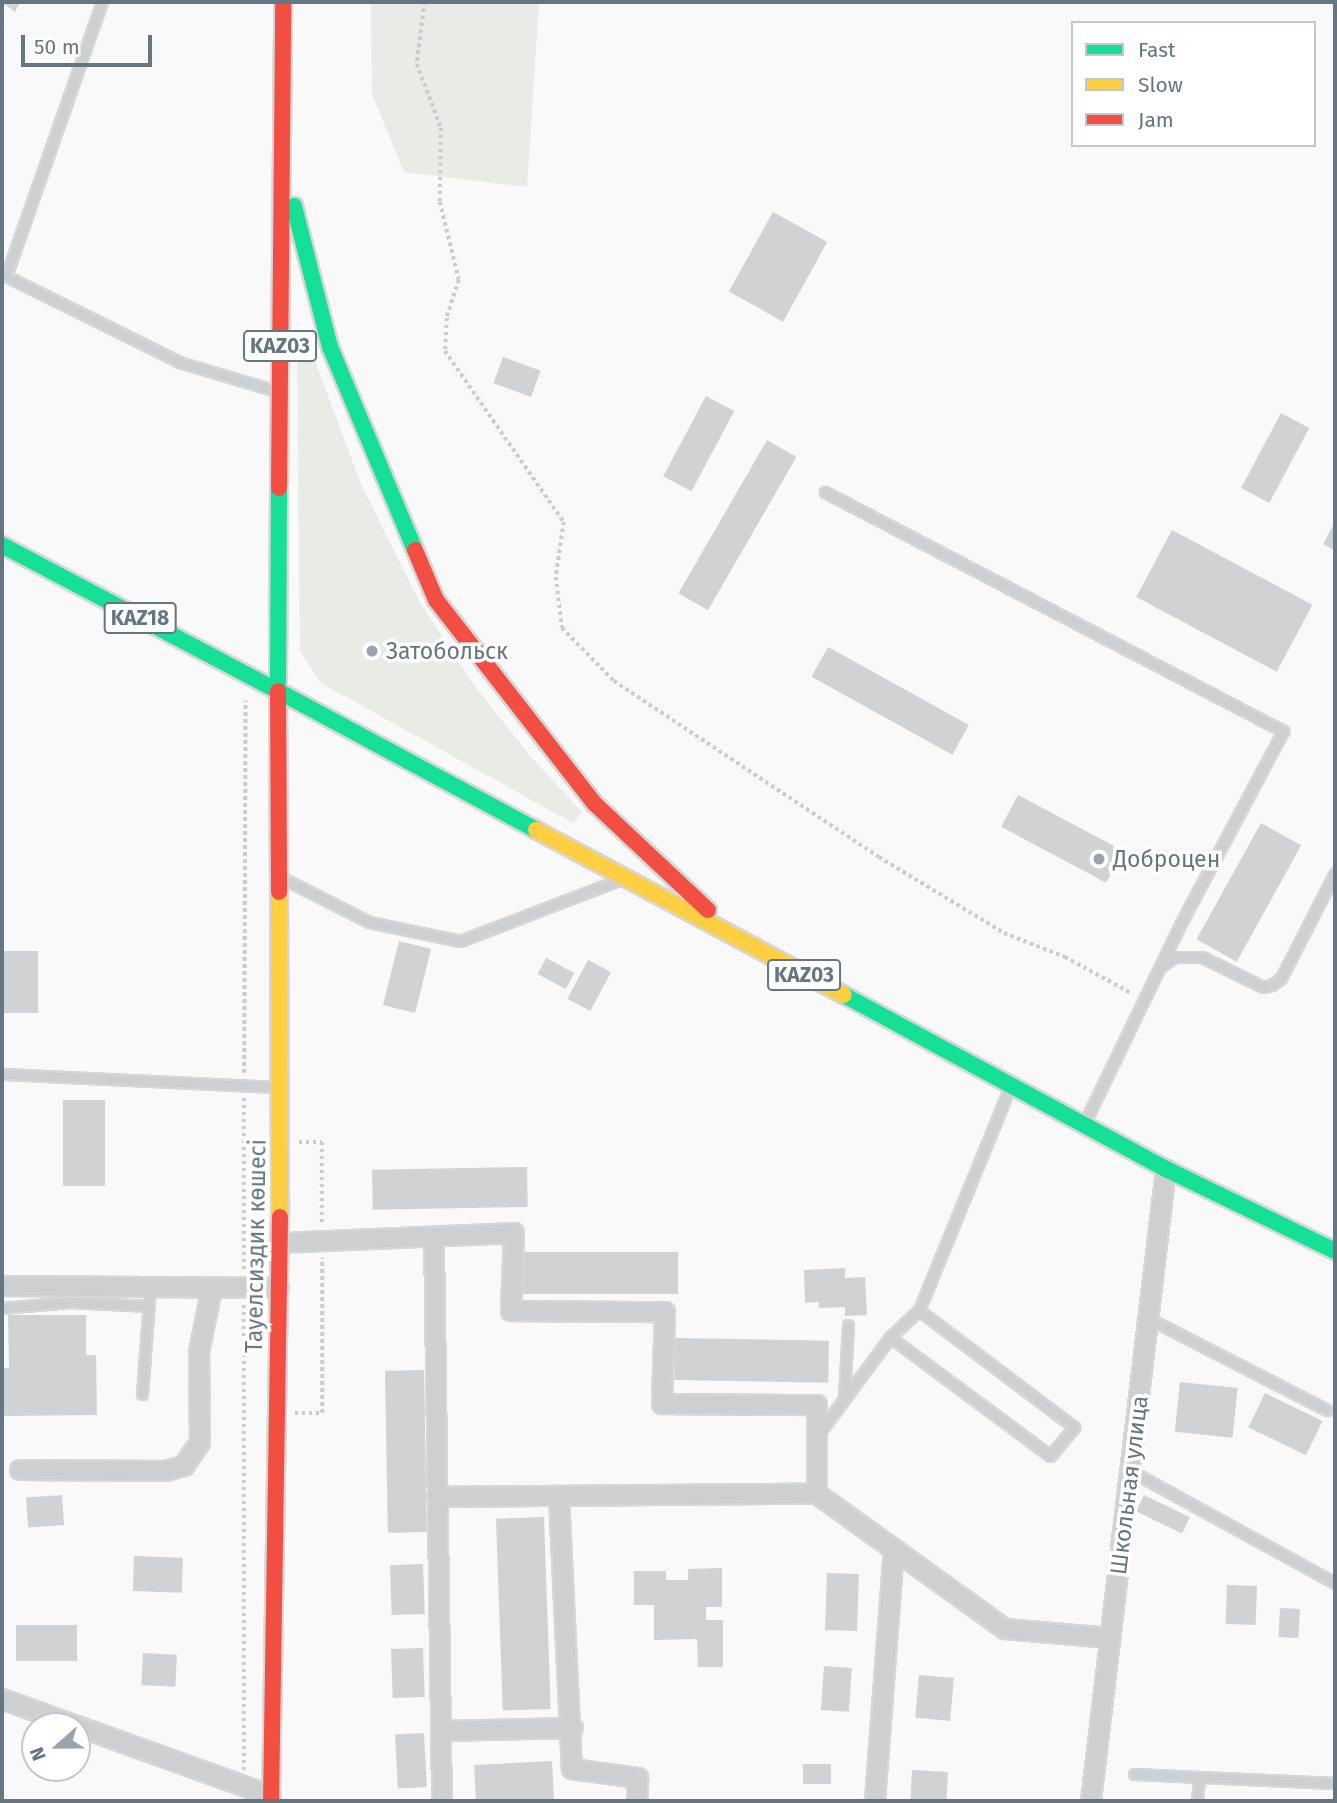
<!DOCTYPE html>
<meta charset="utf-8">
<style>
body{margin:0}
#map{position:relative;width:1337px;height:1803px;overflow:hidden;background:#f9f9f9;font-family:"Fira Sans",sans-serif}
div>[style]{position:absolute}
.green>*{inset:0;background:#e8ebe6}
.building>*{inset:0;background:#d0d2d3;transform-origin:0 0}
.path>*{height:3.5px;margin-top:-1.75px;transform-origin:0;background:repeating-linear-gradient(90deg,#cbcccd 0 3.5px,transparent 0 7px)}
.roads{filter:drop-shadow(2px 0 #d5d6d7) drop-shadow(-2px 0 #d5d6d7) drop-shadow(0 2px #d5d6d7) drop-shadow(0 -2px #d5d6d7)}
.lane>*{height:9px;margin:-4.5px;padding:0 4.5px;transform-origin:4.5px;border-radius:4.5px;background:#cecfd0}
.street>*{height:18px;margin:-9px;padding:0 9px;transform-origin:9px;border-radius:9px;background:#cecfd0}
.fast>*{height:16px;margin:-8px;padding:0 8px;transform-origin:8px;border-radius:8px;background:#16e098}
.slow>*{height:16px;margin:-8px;padding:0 8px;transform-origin:8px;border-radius:8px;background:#ffcf43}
.jam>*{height:16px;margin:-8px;padding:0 8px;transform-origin:8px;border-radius:8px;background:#f24e42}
.dots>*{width:19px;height:19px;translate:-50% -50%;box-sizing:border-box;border:4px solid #fff;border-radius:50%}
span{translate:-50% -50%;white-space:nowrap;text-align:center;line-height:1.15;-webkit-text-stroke:7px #fff;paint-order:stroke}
.shield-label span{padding:2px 5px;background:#fff;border:2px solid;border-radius:5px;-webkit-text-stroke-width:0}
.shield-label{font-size:21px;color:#657683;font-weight:700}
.poi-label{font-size:23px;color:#657683}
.left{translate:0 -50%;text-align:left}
.street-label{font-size:23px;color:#657683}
.frame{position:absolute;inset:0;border:4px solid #657683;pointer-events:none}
.legend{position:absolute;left:1071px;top:21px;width:245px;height:126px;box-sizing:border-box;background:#fff;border:2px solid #c1c8cd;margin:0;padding:9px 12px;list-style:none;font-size:21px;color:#657683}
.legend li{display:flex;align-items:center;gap:14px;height:35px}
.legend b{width:35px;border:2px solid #c1c8cd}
.north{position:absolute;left:21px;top:1712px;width:70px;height:70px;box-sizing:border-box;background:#fff;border:2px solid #c1c8cd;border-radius:50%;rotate:249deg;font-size:19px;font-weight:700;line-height:28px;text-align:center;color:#657683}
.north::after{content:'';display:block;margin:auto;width:24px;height:32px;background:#99a4ac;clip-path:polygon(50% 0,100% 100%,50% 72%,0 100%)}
.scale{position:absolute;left:21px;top:35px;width:131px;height:32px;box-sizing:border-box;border:4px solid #657683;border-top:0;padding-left:9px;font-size:21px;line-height:24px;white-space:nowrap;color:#657683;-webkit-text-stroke:5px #fff;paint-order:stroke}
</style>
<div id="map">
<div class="green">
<i style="clip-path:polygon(371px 2px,539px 2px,527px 187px,404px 172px,372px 94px)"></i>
<i style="clip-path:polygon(312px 353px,361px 484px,418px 599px,474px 685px,530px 756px,582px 812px,573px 823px,321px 683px,300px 651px,297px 354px)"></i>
</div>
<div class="building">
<i style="clip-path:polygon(2px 2px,20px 2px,15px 12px)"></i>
<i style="left:773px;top:212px;width:62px;height:91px;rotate:29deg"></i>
<i style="left:503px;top:357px;width:40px;height:28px;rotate:20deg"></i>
<i style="left:706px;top:396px;width:32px;height:91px;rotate:28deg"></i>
<i style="left:1281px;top:413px;width:32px;height:85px;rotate:28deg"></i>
<i style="left:767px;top:440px;width:34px;height:177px;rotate:30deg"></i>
<i style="clip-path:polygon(1335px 522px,1335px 551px,1323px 544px)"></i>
<i style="left:1172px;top:530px;width:159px;height:76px;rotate:28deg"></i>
<i style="left:828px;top:647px;width:161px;height:34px;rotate:29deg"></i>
<i style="left:1018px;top:795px;width:119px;height:36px;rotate:28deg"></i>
<i style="left:1261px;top:823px;width:46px;height:133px;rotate:29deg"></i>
<i style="left:399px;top:941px;width:33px;height:66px;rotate:14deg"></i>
<i style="left:2px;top:951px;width:36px;height:62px"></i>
<i style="left:546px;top:958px;width:32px;height:18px;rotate:28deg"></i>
<i style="left:588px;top:960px;width:26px;height:44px;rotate:28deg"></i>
<i style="left:105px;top:1100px;width:86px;height:42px;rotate:90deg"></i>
<i style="left:527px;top:1167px;width:40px;height:155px;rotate:89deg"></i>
<i style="left:523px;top:1252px;width:155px;height:42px"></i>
<i style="clip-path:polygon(845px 1268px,845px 1278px,865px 1277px,867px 1315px,845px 1316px,845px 1307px,819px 1308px,819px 1302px,805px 1303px,804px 1270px)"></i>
<i style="clip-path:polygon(8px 1315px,86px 1315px,86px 1355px,96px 1355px,97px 1415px,2px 1416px,2px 1368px,9px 1368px)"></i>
<i style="left:675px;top:1338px;width:154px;height:42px;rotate:1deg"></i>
<i style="left:424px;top:1370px;width:162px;height:39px;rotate:89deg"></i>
<i style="left:1180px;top:1382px;width:58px;height:50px;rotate:6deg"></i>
<i style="left:1265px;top:1393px;width:64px;height:38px;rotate:26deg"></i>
<i style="left:62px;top:1495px;width:30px;height:36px;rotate:86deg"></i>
<i style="left:1144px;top:1495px;width:51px;height:18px;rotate:26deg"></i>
<i style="left:544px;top:1517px;width:192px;height:48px;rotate:88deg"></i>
<i style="left:134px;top:1556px;width:49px;height:35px;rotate:2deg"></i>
<i style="left:423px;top:1564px;width:50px;height:33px;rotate:88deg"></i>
<i style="clip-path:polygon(722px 1568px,722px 1607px,706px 1607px,706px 1620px,723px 1620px,723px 1667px,698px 1667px,697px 1639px,654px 1640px,654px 1605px,634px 1605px,634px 1571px,666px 1571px,666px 1580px,688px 1580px,688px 1569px)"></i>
<i style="left:827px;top:1573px;width:32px;height:57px;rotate:2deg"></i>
<i style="left:1227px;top:1585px;width:30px;height:39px;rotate:2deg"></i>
<i style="left:1280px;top:1608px;width:20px;height:29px;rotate:3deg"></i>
<i style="left:77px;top:1625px;width:36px;height:61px;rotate:90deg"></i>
<i style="left:423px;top:1648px;width:49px;height:32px;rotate:88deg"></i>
<i style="left:143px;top:1653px;width:34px;height:32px;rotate:3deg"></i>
<i style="left:824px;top:1666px;width:28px;height:44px;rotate:4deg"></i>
<i style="left:919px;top:1675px;width:35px;height:43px;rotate:5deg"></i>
<i style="left:424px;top:1733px;width:54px;height:29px;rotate:87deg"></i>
<i style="left:552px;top:1761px;width:40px;height:78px;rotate:87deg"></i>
<i style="left:803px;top:1764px;width:28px;height:20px"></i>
<i style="left:912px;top:1770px;width:36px;height:31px;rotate:3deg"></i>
</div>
<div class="path">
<i style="left:425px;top:2px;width:63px;rotate:97.4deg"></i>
<i style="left:417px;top:64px;width:68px;rotate:69.4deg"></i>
<i style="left:441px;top:128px;width:74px;rotate:90.8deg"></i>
<i style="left:440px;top:202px;width:80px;rotate:76.3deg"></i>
<i style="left:459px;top:280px;width:40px;rotate:108deg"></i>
<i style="left:447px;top:318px;width:33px;rotate:93deg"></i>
<i style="left:445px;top:351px;width:208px;rotate:55.2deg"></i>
<i style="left:564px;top:522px;width:56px;rotate:98.3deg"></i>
<i style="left:556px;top:577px;width:51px;rotate:83.3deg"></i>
<i style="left:562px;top:628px;width:74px;rotate:45.5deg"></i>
<i style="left:614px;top:681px;width:318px;rotate:33.6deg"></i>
<i style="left:879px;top:857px;width:146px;rotate:31.3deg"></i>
<i style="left:1004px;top:933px;width:66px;rotate:21.5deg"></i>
<i style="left:1065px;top:957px;width:77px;rotate:28.6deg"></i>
<i style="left:244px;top:1073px;width:372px;rotate:-89.8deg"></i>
<i style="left:244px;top:1098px;width:175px;rotate:90deg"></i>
<i style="left:244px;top:1142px;width:15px"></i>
<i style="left:299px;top:1142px;width:23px"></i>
<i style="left:322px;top:1142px;width:84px;rotate:90deg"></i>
<i style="left:244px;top:1305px;width:465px;rotate:90deg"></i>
<i style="left:295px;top:1413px;width:27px"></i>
<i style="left:322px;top:1413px;width:155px;rotate:-90deg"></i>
</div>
<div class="roads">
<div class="lane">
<i style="left:2px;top:274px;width:198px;rotate:26.4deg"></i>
<i style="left:179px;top:362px;width:98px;rotate:16.6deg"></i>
<i style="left:6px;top:276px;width:290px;rotate:-70.7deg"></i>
<i style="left:825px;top:492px;width:517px;rotate:27.56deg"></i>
<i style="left:1283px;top:731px;width:215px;rotate:118deg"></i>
<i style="left:1182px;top:921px;width:221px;rotate:115.8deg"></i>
<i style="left:282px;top:878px;width:97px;rotate:26.8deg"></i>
<i style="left:369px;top:922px;width:93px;rotate:11.8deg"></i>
<i style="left:460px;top:941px;width:167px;rotate:-21deg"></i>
<i style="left:1163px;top:965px;width:14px;rotate:-36deg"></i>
<i style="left:1174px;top:957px;width:28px"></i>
<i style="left:1202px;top:957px;width:68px;rotate:26.2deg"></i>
<i style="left:1263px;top:987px;width:9px;rotate:-13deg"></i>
<i style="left:1272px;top:985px;width:11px;rotate:-38deg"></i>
<i style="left:1281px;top:978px;width:118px;rotate:-62.8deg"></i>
<i style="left:3px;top:1074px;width:275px;rotate:2.7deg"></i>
<i style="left:2px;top:1308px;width:68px;rotate:-5deg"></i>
<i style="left:70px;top:1302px;width:79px;rotate:2.9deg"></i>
<i style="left:1148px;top:1318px;width:201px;rotate:27.2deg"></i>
<i style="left:890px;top:1337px;width:199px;rotate:36.6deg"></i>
<i style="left:1050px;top:1456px;width:38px;rotate:-50deg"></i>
<i style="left:1074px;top:1427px;width:194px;rotate:-143deg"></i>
<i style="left:142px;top:1394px;width:107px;rotate:-85.7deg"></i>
<i style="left:844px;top:1397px;width:72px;rotate:-86.8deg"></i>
<i style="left:820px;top:1432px;width:118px;rotate:-53.6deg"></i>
<i style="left:890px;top:1337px;width:40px;rotate:-43deg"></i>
<i style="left:919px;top:1310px;width:238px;rotate:-67.8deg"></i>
<i style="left:1131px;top:1471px;width:233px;rotate:28.8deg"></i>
<i style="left:1134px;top:1774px;width:201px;rotate:2.6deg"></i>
<i style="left:1197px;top:1801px;width:24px;rotate:-85deg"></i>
</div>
<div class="street">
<i style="left:434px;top:1237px;width:564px;rotate:89.19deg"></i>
<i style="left:280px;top:1243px;width:234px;rotate:-2.4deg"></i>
<i style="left:514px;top:1233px;width:78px;rotate:92.2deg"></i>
<i style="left:511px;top:1311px;width:154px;rotate:0.4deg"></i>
<i style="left:665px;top:1312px;width:92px;rotate:91.9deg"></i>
<i style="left:662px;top:1404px;width:155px;rotate:0.4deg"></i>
<i style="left:817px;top:1405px;width:89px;rotate:90deg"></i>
<i style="left:2px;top:1286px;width:277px;rotate:0.4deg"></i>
<i style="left:20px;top:1470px;width:145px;rotate:0.4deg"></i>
<i style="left:165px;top:1471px;width:20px;rotate:-15deg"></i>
<i style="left:184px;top:1466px;width:29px;rotate:-56deg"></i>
<i style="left:200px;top:1442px;width:90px;rotate:-90.6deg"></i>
<i style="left:199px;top:1352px;width:65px;rotate:-78.5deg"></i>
<i style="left:559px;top:1496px;width:273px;rotate:87.3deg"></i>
<i style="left:572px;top:1769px;width:67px;rotate:7.8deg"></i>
<i style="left:638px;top:1778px;width:23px;rotate:92deg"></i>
<i style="left:437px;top:1497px;width:380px;rotate:-0.5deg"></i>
<i style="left:817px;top:1494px;width:231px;rotate:35.7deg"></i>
<i style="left:1005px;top:1629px;width:106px;rotate:4.9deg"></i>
<i style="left:2px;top:1699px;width:79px;rotate:20deg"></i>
<i style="left:77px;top:1726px;width:206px;rotate:19.8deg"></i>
<i style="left:441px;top:1731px;width:132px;rotate:-1.3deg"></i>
<i style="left:875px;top:1801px;width:253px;rotate:-85.7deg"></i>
<i style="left:1091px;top:1801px;width:636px;rotate:-83.23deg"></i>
</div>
<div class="fast">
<i style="left:294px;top:206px;width:146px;rotate:75.7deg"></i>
<i style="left:330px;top:347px;width:220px;rotate:67.3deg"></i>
<i style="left:279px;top:488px;width:203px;rotate:90.3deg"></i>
<i style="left:278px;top:691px;width:293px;rotate:28.3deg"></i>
<i style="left:2px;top:545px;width:312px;rotate:27.9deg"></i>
<i style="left:844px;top:995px;width:366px;rotate:28.4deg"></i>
<i style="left:1166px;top:1169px;width:188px;rotate:25.9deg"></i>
</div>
<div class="slow">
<i style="left:536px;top:830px;width:349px;rotate:28.2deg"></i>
<i style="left:279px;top:892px;width:325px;rotate:89.8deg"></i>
</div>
<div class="jam">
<i style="left:279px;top:488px;width:486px;rotate:-89.5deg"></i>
<i style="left:415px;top:550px;width:54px;rotate:67.2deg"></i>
<i style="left:436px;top:600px;width:259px;rotate:52.1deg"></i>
<i style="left:595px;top:804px;width:155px;rotate:43.2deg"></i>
<i style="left:278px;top:691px;width:201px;rotate:89.7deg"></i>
<i style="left:271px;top:1801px;width:584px;rotate:-89.12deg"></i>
</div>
</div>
<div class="dots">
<i style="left:372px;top:651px;background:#99a4ac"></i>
<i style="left:1099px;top:859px;background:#99a4ac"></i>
</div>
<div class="shield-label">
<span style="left:280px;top:346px">KАZ03</span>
<span style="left:140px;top:618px">KAZ18</span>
<span style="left:804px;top:975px">KАZ03</span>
</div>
<div class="poi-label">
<span class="left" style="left:386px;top:651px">Затобольск</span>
<span class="left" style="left:1113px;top:859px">Доброцен</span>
</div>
<div class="street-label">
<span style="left:256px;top:1246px;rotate:-89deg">Тауелсиздик көшесі</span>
<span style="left:1129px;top:1485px;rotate:-83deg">Школьная улица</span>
</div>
<div class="frame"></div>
<ul class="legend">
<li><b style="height:9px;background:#16e098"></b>Fast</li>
<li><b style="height:9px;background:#ffcf43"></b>Slow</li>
<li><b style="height:9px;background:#f24e42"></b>Jam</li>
</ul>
<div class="north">N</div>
<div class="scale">50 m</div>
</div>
